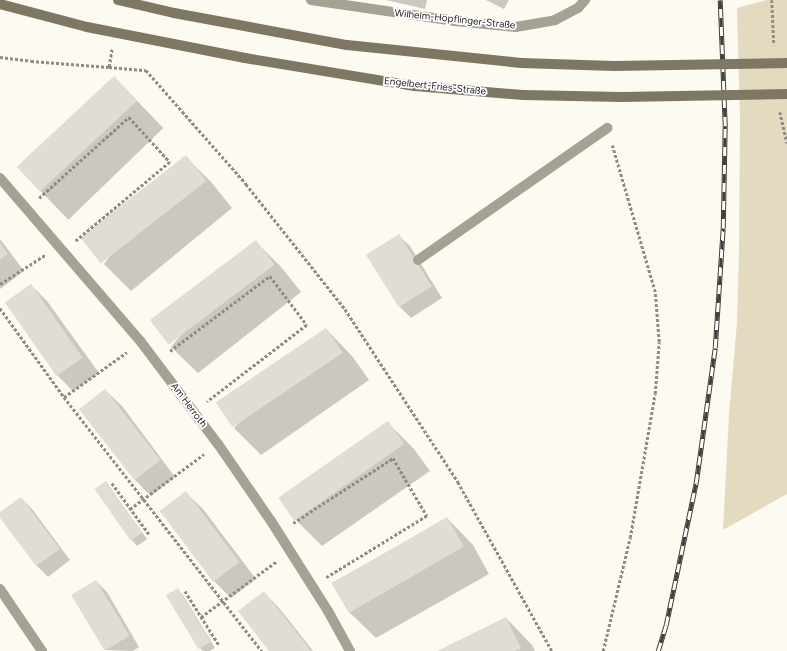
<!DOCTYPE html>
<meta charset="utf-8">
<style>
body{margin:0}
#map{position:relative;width:787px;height:651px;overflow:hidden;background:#fdfaf2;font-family:Figtree,sans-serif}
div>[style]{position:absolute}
.green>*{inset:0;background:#e3dac0}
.shadow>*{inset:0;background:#0003;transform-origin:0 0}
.building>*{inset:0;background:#e0ddd5;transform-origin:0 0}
.path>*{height:2.5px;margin-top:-1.25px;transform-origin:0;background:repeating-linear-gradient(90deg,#8f8c87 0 3px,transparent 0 5px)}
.service>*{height:10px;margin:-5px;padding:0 5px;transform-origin:5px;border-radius:5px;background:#a6a193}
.minor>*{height:10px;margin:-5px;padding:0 5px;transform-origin:5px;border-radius:5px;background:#a6a193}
.secondary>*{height:10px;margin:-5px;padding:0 5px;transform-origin:5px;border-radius:5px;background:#7e7763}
.rail>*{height:4.5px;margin-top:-2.25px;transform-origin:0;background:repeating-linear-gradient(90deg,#fff 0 9px,#42403d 0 18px);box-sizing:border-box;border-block:1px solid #42403d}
.secondary-bridge>*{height:10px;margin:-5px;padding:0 5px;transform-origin:5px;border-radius:5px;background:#7e7763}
span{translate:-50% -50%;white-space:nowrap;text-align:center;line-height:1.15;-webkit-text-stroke:3.5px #fff;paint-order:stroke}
.street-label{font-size:10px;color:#262422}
</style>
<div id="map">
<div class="green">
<i style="clip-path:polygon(767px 0,787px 0,787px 494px,723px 530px,729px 414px,737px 323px,739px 252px,740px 119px,737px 8px)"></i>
</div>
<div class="shadow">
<i style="clip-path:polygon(386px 0,427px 0,425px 9px)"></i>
<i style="clip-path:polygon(486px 0,509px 0,504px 9px)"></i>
<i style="left:114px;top:77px;width:71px;height:132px;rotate:46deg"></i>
<i style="clip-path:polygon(186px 157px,212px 183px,232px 208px,131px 291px,104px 264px)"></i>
<i style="clip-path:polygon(398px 235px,410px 246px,442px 298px,411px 318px,400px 307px)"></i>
<i style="clip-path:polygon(0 239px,24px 271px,0 289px)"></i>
<i style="clip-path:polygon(256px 242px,282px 268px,301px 292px,198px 373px,171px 347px)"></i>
<i style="clip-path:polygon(31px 285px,47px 301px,99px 373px,73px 391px,57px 375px,6px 303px)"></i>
<i style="clip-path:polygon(326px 329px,352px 356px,369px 380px,261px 455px,234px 428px)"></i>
<i style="clip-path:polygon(105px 390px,122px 406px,175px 477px,151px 496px,134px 479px)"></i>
<i style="clip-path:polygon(387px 422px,414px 449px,430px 471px,322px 546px,295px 519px,280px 497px)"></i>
<i style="clip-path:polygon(106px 483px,147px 539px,137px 546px,132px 540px)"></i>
<i style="clip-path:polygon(186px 493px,203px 509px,256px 579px,231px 598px,215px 582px,162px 511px)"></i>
<i style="clip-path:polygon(21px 498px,32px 509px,70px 560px,48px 577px,37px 566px,0 516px,0 514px)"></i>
<i style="clip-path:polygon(447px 518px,473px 545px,489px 574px,376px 638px,349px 612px,332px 583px)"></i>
<i style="clip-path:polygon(96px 581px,107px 592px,139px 647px,133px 651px,104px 650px)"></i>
<i style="clip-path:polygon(177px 590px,183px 595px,215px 648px,210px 651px,203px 651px,200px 648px)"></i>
<i style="clip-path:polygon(264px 592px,280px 609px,313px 651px,271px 651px)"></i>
<i style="clip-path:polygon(506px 618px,532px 645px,535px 651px,439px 651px)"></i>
</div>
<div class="building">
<i style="left:114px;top:76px;width:34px;height:133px;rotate:47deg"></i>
<i style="left:186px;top:155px;width:33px;height:134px;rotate:52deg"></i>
<i style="left:399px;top:234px;width:62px;height:39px;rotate:58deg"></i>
<i style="left:256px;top:240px;width:31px;height:133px;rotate:53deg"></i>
<i style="clip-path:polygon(0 243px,8px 254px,0 260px)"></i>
<i style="left:31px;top:284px;width:90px;height:32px;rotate:55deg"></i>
<i style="left:326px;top:328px;width:30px;height:133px;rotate:56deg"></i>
<i style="left:105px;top:389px;width:90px;height:33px;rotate:52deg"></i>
<i style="left:388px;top:421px;width:28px;height:134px;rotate:55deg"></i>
<i style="left:106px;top:481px;width:63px;height:14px;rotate:55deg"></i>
<i style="left:186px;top:491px;width:89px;height:33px;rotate:53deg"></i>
<i style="clip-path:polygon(21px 497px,60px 549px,36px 566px,0 518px,0 512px)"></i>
<i style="left:447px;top:517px;width:34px;height:133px;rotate:60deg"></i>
<i style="left:96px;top:580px;width:65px;height:29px;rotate:59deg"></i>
<i style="left:178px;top:588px;width:63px;height:14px;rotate:59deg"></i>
<i style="clip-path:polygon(264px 591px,311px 651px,269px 651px,238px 611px)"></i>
<i style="clip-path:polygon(506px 617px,521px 648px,515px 651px,437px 651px)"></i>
</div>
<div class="path">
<i style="left:772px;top:0;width:45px;rotate:87.5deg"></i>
<i style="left:0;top:57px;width:31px;rotate:7deg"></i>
<i style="left:31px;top:61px;width:78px;rotate:4.4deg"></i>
<i style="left:109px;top:67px;width:18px;rotate:-81deg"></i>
<i style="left:109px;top:67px;width:37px;rotate:5deg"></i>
<i style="left:146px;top:70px;width:152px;rotate:48.7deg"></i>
<i style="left:246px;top:184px;width:159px;rotate:51.6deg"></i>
<i style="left:345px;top:309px;width:207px;rotate:56.8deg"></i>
<i style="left:458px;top:482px;width:193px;rotate:60.9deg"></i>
<i style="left:780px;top:112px;width:32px;rotate:77deg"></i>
<i style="left:39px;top:198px;width:121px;rotate:-42deg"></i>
<i style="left:129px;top:117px;width:61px;rotate:47.7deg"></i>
<i style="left:170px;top:162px;width:123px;rotate:140deg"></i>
<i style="left:0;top:284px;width:54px;rotate:-32.8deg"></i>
<i style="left:0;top:308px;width:110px;rotate:54.3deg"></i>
<i style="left:64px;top:397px;width:322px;rotate:52.1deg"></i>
<i style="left:170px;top:351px;width:125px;rotate:-36.9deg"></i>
<i style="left:270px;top:276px;width:61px;rotate:52.9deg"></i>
<i style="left:307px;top:325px;width:126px;rotate:142.4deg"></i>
<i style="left:64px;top:397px;width:77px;rotate:-35.5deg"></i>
<i style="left:112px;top:483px;width:63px;rotate:54deg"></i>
<i style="left:130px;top:509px;width:92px;rotate:-36.6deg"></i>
<i style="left:293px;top:523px;width:119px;rotate:-33deg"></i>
<i style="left:393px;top:458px;width:67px;rotate:59.6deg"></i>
<i style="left:427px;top:516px;width:119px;rotate:148.5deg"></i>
<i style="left:185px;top:591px;width:64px;rotate:57.8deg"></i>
<i style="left:201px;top:617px;width:94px;rotate:-36.4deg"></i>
<i style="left:603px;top:651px;width:116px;rotate:-76.6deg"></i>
<i style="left:630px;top:538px;width:146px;rotate:-80.2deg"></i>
<i style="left:655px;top:394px;width:52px;rotate:-85.6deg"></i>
<i style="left:659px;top:342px;width:50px;rotate:-94.6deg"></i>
<i style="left:655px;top:292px;width:153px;rotate:-106.3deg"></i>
</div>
<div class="service">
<i style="left:418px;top:260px;width:231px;rotate:-34.9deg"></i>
</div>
<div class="minor">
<i style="left:311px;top:0;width:146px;rotate:8.3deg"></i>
<i style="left:455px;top:21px;width:61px;rotate:5.6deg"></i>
<i style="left:516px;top:27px;width:40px;rotate:-10deg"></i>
<i style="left:555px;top:20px;width:26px;rotate:-28deg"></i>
<i style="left:578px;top:8px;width:11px;rotate:-49deg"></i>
<i style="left:0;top:178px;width:216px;rotate:49.3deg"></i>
<i style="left:141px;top:342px;width:128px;rotate:53deg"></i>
<i style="left:218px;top:444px;width:93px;rotate:55.5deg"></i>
<i style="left:271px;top:521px;width:107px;rotate:57.7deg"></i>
<i style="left:328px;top:611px;width:46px;rotate:61.2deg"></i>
<i style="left:0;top:589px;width:75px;rotate:55.9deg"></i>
</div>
<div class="secondary">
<i style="left:0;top:4px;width:90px;rotate:14.8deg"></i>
</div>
<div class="rail">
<i style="left:658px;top:651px;width:27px;rotate:-73deg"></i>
<i style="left:666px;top:625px;width:145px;rotate:-78.1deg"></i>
<i style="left:696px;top:483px;width:136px;rotate:-82deg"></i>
<i style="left:715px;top:348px;width:120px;rotate:-86.2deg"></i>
<i style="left:723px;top:228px;width:102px;rotate:-88.9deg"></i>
<i style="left:725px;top:126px;width:126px;rotate:-92.3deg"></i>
</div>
<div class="secondary-bridge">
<i style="left:118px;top:0;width:57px;rotate:13.1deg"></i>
<i style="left:174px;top:13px;width:176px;rotate:10.5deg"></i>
<i style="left:347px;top:45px;width:175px;rotate:5.9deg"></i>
<i style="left:521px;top:63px;width:93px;rotate:1.8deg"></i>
<i style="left:614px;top:66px;width:173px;rotate:-1deg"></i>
<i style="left:87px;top:27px;width:161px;rotate:11.1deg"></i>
<i style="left:245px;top:58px;width:172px;rotate:9.4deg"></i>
<i style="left:415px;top:86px;width:108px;rotate:4.8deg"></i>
<i style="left:523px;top:95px;width:99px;rotate:1.2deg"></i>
<i style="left:622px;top:97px;width:165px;rotate:-1deg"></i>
</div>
<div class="street-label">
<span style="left:455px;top:19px;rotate:6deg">Wilhelm-Höpflinger-Straße</span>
<span style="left:435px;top:86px;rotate:6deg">Engelbert-Fries-Straße</span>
<span style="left:189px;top:405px;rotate:53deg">Am Herroth</span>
</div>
</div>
